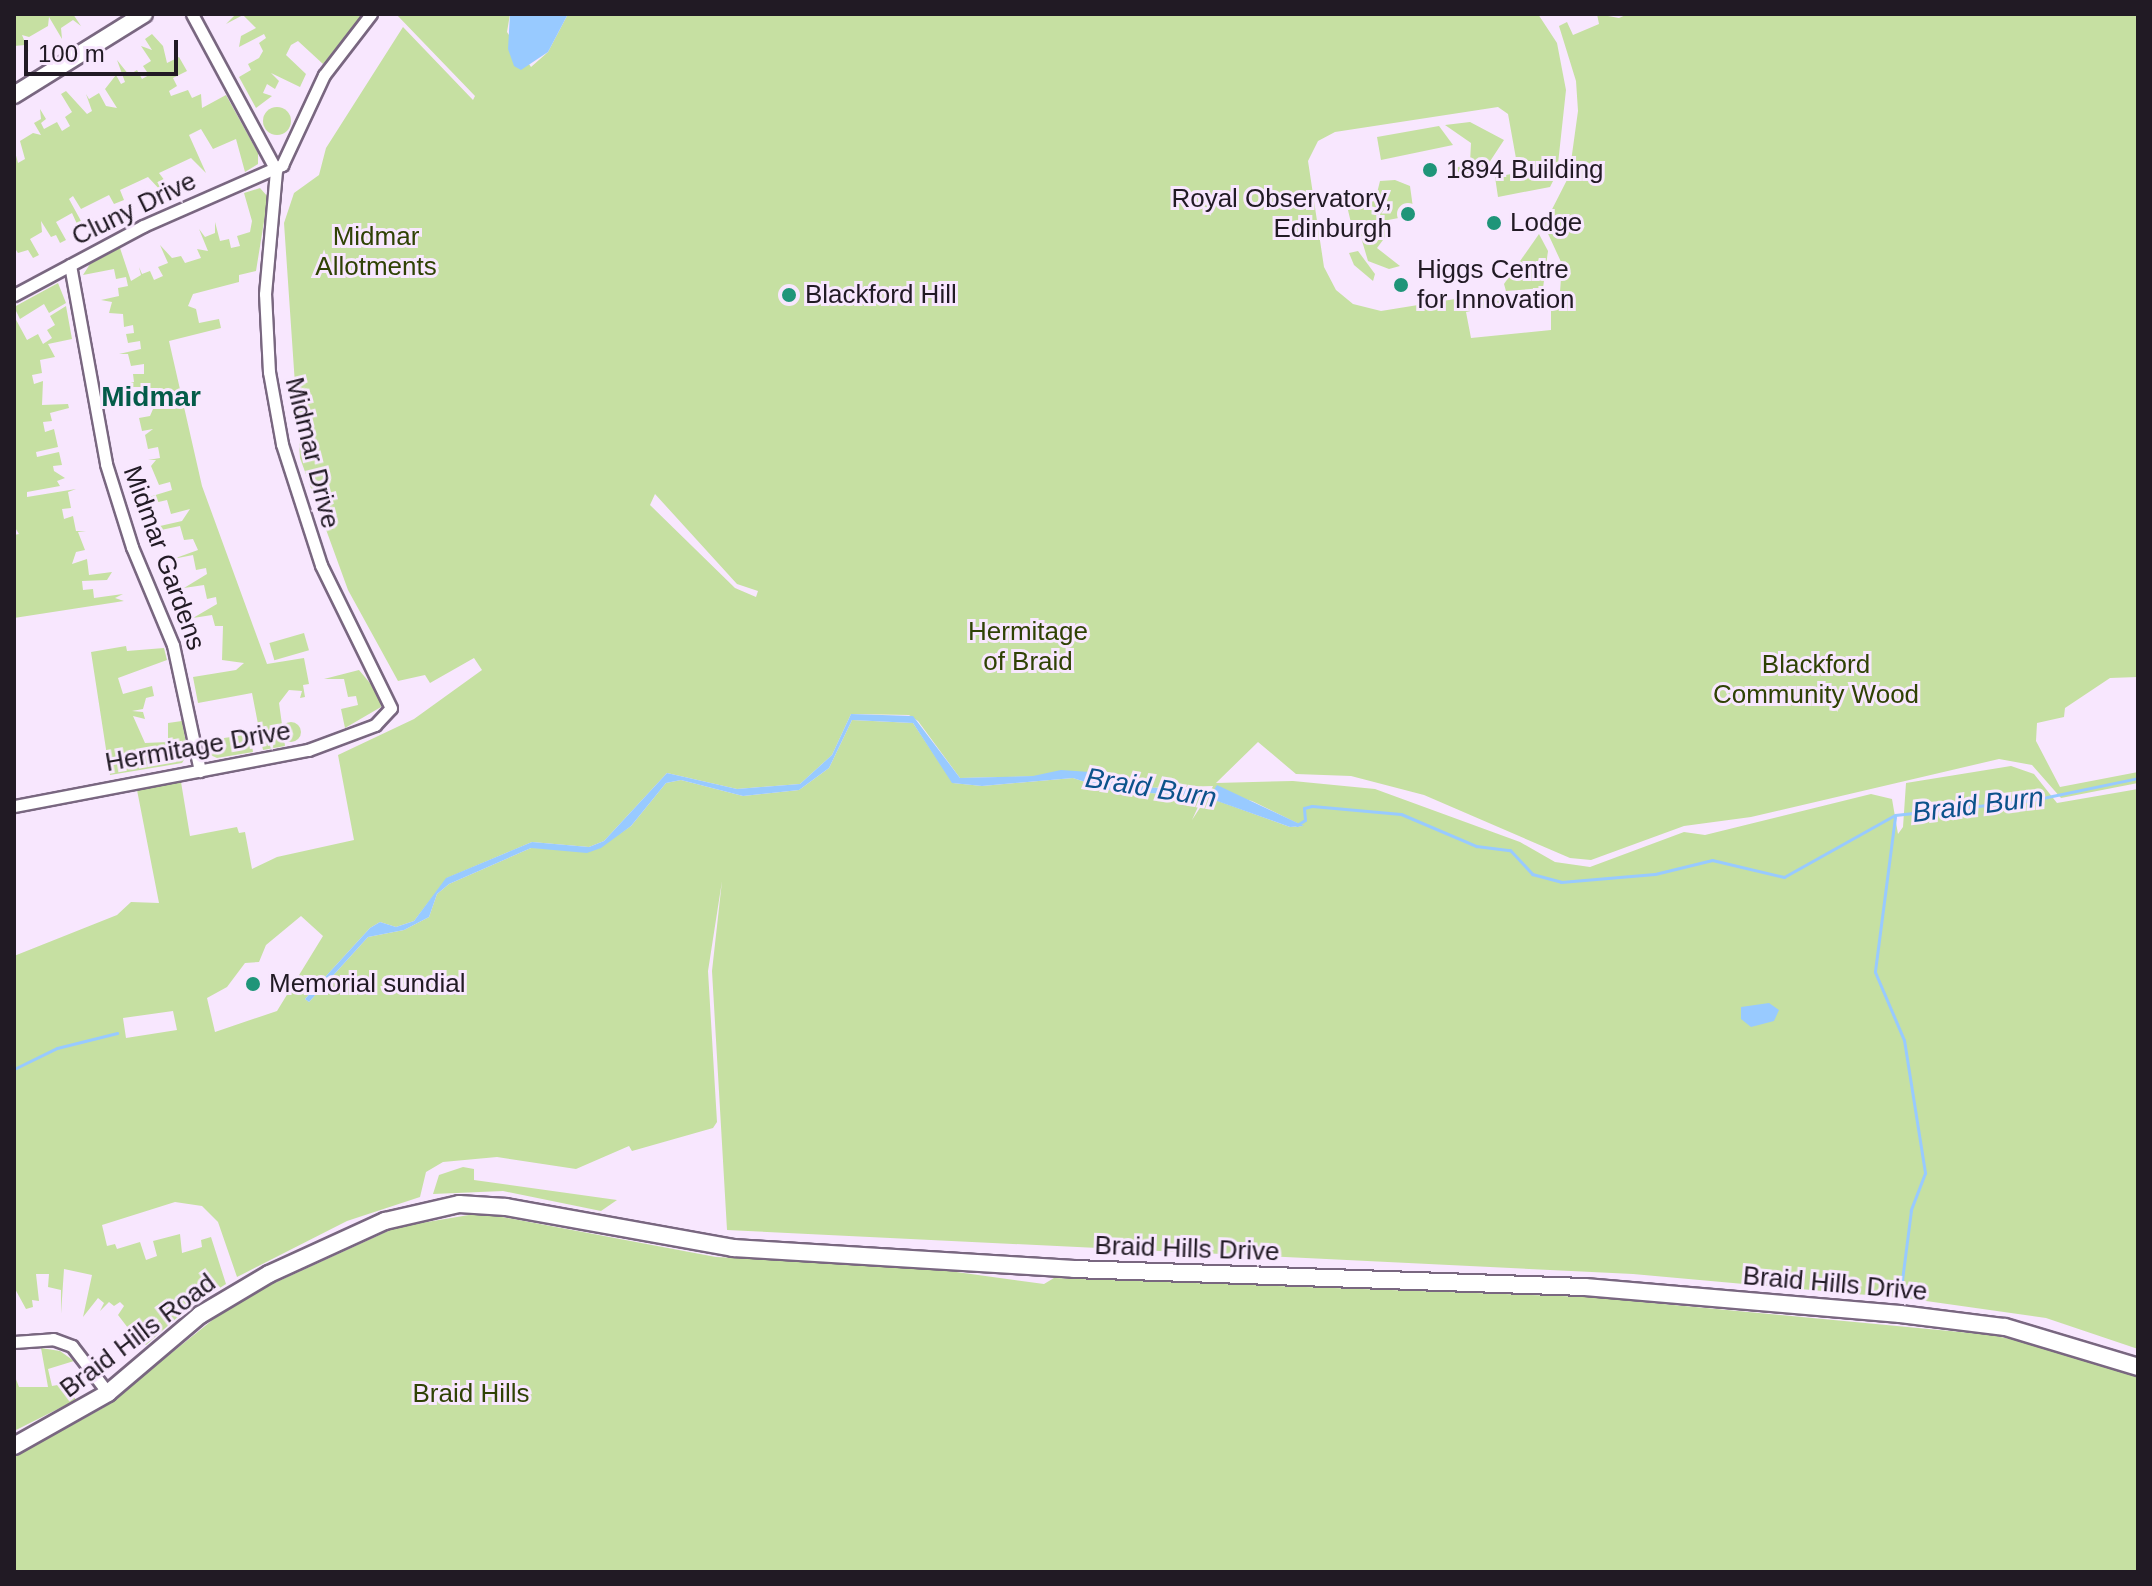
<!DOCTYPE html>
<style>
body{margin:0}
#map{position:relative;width:2152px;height:1586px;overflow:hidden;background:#f8e7fe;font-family:Helvetica,sans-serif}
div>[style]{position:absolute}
.green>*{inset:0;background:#c6e0a2;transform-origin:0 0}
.round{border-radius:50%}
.water>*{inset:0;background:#98caff}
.stream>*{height:3px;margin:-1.5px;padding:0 1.5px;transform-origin:1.5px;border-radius:1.5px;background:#98caff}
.roads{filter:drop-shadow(2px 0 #796780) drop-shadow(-2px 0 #796780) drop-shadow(0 2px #796780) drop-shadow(0 -2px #796780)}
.street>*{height:11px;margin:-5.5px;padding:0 5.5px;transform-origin:5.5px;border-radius:5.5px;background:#fff}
.secondary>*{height:16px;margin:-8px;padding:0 8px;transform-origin:8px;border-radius:8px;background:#fff}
.dots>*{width:22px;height:22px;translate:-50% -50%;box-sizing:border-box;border:4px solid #f8e7fe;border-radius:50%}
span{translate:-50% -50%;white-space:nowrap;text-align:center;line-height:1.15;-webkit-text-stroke:6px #f8e7fe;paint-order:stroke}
.poi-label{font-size:26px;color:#211a24}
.left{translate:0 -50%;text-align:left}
.right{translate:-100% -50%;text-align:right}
.street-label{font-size:26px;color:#211a24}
.park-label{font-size:26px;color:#2f4204}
.neighbourhood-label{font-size:28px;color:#045b49;font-weight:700}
.water-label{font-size:28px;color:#0c528b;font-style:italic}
.frame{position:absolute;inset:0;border:16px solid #211a24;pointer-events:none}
.scale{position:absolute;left:24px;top:40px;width:154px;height:36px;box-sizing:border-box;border:4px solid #211a24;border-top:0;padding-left:10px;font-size:24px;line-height:28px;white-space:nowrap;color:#211a24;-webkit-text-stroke:6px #f8e7fe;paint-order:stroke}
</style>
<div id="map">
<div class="green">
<i style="clip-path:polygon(14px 14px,73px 14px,81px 26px,73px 20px,61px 28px,62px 39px,49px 17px,48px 26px,29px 37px,22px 35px,29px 52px,25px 45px,14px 46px)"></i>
<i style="clip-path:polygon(236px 14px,363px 14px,323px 64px,298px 41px,291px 45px,286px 55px,306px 74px,300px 87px,271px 73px,279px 81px,275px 89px,267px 84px,263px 93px,272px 96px,256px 108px,239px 77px,251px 70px,248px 64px,259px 58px,263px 51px,259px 43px,266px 38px,264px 34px,239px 47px,241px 36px,256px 28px,243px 15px,226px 24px)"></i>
<i style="clip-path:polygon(evenodd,396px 14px,510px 14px,507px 32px,531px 67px,548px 52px,568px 14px,1538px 14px,1557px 43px,1566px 90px,1557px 173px,1550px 187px,1498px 197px,1495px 177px,1511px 174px,1517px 164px,1508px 114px,1498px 107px,1335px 132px,1318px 141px,1308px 161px,1324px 267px,1336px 290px,1353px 304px,1381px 311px,1486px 294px,1487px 303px,1507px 299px,1507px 303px,1466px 312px,1471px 338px,1551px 330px,1551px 307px,1560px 292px,1562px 264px,1544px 225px,1569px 176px,1578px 111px,1576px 81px,1559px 26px,1567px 22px,1573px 35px,1599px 24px,1597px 14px,1619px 18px,1628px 14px,2138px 14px,2138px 677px,2110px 678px,2065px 708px,2064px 717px,2037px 723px,2036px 741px,2060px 787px,2138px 772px,2138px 783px,2061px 798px,2032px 765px,1999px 759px,1751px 817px,1684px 826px,1591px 860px,1570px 858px,1424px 795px,1351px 776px,1296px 774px,1258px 742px,1216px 783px,1293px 781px,1375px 789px,1520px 842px,1555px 862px,1590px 867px,1684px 832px,1705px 835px,1871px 794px,1892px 799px,1898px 834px,1903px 827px,1906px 783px,2011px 766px,2034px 774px,2057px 803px,2138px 789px,2138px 1349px,2046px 1318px,1912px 1299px,1633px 1274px,727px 1230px,712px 971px,722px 881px,708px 971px,717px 1122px,713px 1128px,632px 1151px,629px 1146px,576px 1169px,497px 1157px,443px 1162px,426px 1172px,420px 1197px,347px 1221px,237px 1277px,218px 1222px,202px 1206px,175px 1202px,102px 1225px,107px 1246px,115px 1244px,117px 1249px,140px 1242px,146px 1260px,157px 1256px,153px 1241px,180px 1234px,182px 1253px,202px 1247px,201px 1240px,211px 1237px,226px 1284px,188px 1308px,146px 1345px,135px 1336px,142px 1323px,128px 1328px,118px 1315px,124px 1306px,120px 1302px,114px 1306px,109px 1302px,100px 1311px,104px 1303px,98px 1298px,83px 1317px,92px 1275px,64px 1269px,61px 1314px,61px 1290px,48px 1287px,49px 1274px,36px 1274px,39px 1301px,32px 1300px,33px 1307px,26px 1309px,14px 1287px,14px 956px,117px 915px,131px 902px,159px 903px,137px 790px,181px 782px,190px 836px,237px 827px,239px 833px,245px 832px,252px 869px,277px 857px,354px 840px,338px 755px,414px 719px,482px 670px,474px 658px,430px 683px,425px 675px,398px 681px,348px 590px,300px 458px,284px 223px,294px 193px,319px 175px,326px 148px,403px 27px,473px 100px,475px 96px,396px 14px,655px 494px,737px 584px,758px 591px,756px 597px,735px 588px,650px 505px,655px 494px,396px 14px,851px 714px,909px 715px,918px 721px,960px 778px,1101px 775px,1124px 786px,1145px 788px,1213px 786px,1211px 790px,1252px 801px,1303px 826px,1290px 827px,1207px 797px,1192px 820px,1203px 796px,1113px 791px,1073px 778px,982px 786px,953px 783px,913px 723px,852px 720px,829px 768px,799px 790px,743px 796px,681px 780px,666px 783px,631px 826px,597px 849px,531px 848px,449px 884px,437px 894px,429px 917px,404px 930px,368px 937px,309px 1002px,305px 999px,370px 928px,380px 922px,396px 927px,414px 921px,447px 878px,532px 842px,589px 847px,604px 841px,667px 773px,737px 789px,800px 784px,832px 755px,851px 714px,396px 14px,301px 916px,323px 936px,277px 1011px,215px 1032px,207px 998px,227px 987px,245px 963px,259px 962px,266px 945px,301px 916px,396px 14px,173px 1011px,177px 1030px,126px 1038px,123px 1018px,173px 1011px)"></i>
<i style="clip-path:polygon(152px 34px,163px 46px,167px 63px,179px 57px,187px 71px,173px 78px,177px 86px,169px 91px,171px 96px,188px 90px,192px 98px,201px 94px,202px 108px,226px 95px,258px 153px,258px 164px,245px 172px,236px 139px,213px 149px,201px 129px,189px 135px,206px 173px,191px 158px,159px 173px,165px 181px,162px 192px,148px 177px,120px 190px,124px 200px,114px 204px,109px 195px,81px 209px,73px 196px,69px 199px,81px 221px,77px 224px,72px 213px,56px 222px,66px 240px,60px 243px,56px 235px,51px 237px,41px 221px,42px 232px,30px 239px,39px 255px,33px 258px,28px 250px,18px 253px,14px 247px,14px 148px,18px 163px,25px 159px,20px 141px,33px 133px,41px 135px,34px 123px,41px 119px,40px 109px,46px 119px,41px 123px,44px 129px,57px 122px,62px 131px,70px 126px,65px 117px,72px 112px,61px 94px,66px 91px,87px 114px,92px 111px,86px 94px,89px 99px,99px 93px,106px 106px,117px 108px,105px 89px,116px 75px,121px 84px,125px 82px,117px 60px,129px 75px,137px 70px,142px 79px,149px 75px,143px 66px,151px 61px,141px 46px,152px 50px,145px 39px)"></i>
<i class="round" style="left:263px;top:107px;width:28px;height:28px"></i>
<i style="clip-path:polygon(1470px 122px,1504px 140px,1485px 169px,1463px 174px,1452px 169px,1470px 163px,1471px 143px,1445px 125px)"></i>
<i style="clip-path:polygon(1439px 126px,1453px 145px,1381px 160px,1377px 137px)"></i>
<i style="clip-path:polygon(1395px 180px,1410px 186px,1414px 215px,1352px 227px,1347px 206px,1375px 201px,1380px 181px)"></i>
<i style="clip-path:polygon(260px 188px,268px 197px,256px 271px,239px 275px,239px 282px,193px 294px,188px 306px,196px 309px,199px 323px,219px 319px,221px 328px,169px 341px,202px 486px,267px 664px,304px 658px,309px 684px,303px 685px,305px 697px,300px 698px,302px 691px,289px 690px,279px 703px,285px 746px,263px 750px,252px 693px,198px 703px,193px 677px,236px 670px,244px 663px,222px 660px,223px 626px,215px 626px,212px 615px,193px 618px,217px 604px,216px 597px,207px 599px,204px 585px,184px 588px,207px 574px,206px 568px,196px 570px,193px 555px,173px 559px,198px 550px,193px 539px,184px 540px,180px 526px,161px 530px,160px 526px,182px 521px,190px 509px,171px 514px,167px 500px,150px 504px,149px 497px,172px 490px,170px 482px,159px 485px,151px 466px,156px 460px,148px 460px,160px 458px,159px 452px,158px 447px,148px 449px,145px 435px,153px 429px,142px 431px,139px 418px,150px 416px,153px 409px,151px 405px,137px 409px,136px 401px,151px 397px,149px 387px,116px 387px,134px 382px,133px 374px,144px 374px,144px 364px,131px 366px,128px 354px,119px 354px,141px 349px,140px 341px,128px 343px,126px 334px,134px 333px,133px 325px,124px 327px,123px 314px,109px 313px,112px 302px,101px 300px,119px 296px,118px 288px,128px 286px,126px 277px,116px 279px,114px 269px,83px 275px,90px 264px,120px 248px,131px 281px,141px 275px,139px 267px,142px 274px,150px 271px,154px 280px,163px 276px,158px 267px,168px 263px,160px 245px,172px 258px,181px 256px,185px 263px,201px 258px,197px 249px,208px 251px,199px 229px,205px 237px,215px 233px,215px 222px,220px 241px,229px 239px,231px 248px,240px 246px,237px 236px,250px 232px,252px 221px,244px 193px)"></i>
<i style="clip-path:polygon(1392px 228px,1377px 248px,1400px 266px,1389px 269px,1368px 261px,1360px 234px)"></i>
<i style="clip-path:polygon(1539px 234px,1548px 251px,1543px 288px,1506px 291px,1504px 284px)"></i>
<i style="clip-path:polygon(1358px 251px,1375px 274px,1373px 281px,1354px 265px,1349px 253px)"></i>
<i style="clip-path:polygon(58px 283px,66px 303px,49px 313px,44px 304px,20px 319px,14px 307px)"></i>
<i style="clip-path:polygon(66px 306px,72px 339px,48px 344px,55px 357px,40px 360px,42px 373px,32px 375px,34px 384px,43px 381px,42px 405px,68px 404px,69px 408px,50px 413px,52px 421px,43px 422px,45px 432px,54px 429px,58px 447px,36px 452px,37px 457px,59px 452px,62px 465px,53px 466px,54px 471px,65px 478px,57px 481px,60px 486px,27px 492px,27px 497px,76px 489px,68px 492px,71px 508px,62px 509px,64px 519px,73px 516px,76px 531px,86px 531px,78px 532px,85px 550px,76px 552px,72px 564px,87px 559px,89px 575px,112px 572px,107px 580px,82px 581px,83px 590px,93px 589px,94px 598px,123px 594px,115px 598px,124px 601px,14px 618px,14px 535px,19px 534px,14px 526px,14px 316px,27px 340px,38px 334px,43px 344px,52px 338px,47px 330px,55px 325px,50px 316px)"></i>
<i style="left:304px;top:633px;width:18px;height:36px;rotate:74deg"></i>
<i style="clip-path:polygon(126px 646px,127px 651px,164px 648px,167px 660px,118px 678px,123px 694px,152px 686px,154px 696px,146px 698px,143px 709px,132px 711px,143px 712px,145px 719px,133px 716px,145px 743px,168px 742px,168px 723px,182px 721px,188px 754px,182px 763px,110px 775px,91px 652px)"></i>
<i style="clip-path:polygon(359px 670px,380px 695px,381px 707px,345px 728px,341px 709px,358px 705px,356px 696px,348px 697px,344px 679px,324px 679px)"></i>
<i class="round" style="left:281px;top:722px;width:20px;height:20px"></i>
<i style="clip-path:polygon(250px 734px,253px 752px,217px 758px,208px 754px,205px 741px)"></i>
<i style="clip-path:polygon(463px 1167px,474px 1169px,474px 1180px,617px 1200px,601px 1211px,503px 1191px,433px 1194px,439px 1175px)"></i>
<i style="clip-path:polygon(481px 1213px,716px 1257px,920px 1267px,1044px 1284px,1054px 1278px,1589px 1297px,1992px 1335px,2064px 1351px,2138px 1377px,2138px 1572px,14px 1572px,14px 1457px,103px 1408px,215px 1318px,257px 1291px,397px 1227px)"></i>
<i style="clip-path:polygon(41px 1348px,60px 1351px,74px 1361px,48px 1369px,52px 1386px,74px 1382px,70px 1390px,76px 1400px,14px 1431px,14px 1374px,19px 1387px,48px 1387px)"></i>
</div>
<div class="water">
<i style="clip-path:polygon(510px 14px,568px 14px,548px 52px,521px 70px,514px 66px,508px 49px)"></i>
<i style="clip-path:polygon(851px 714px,913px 716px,960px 778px,1033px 776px,1061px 770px,1090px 772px,1124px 786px,1213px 791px,1217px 785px,1304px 826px,1290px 827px,1203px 796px,1113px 791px,1073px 778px,982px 786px,952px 783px,913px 723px,852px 720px,829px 768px,799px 790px,743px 796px,681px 780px,666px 783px,631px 826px,601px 848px,587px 853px,531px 848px,449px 884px,437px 894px,429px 917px,404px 930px,368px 937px,309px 1002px,305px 999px,370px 928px,380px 922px,396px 927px,414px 921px,446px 878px,532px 842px,589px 847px,604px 841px,667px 773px,737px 789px,800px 784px,832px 755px)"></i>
<i style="clip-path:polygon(1769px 1003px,1779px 1010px,1774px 1021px,1751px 1027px,1741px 1019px,1741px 1007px)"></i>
</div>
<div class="stream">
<i style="left:1895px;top:817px;width:156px;rotate:97.4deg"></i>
<i style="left:1875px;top:972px;width:74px;rotate:66.9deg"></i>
<i style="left:1904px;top:1040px;width:135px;rotate:81deg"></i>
<i style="left:1925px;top:1173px;width:40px;rotate:111deg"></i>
<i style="left:1911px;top:1210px;width:79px;rotate:97.3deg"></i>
<i style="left:1297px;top:825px;width:9px;rotate:-32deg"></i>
<i style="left:1305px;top:820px;width:12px;rotate:-95deg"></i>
<i style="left:1304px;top:808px;width:8px;rotate:-14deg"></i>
<i style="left:1312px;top:806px;width:89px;rotate:5.1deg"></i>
<i style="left:1401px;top:814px;width:82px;rotate:23.1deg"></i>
<i style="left:1476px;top:846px;width:34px;rotate:7deg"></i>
<i style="left:1510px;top:850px;width:33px;rotate:47deg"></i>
<i style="left:1532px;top:874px;width:30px;rotate:15deg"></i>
<i style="left:1561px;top:882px;width:94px;rotate:-4.9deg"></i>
<i style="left:1655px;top:874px;width:59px;rotate:-13.8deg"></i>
<i style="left:1712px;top:860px;width:74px;rotate:13.3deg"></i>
<i style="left:1784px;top:877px;width:127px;rotate:-29.2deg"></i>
<i style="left:1895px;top:815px;width:139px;rotate:-6.2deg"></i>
<i style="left:2033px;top:800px;width:107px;rotate:-11.8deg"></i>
<i style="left:14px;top:1069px;width:48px;rotate:-26deg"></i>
<i style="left:57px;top:1048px;width:62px;rotate:-14deg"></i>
</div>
<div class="roads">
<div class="street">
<i style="left:70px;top:265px;width:202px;rotate:79.7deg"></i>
<i style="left:106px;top:464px;width:87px;rotate:72.6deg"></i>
<i style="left:132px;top:547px;width:106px;rotate:67.3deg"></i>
<i style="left:173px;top:645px;width:129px;rotate:77.9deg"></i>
<i style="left:14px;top:295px;width:146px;rotate:-28.1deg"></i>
<i style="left:143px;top:226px;width:152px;rotate:-23.7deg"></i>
<i style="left:282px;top:165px;width:99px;rotate:-65deg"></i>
<i style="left:324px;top:75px;width:77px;rotate:-52.4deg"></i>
<i style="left:14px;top:806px;width:299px;rotate:-10.8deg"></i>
<i style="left:308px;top:750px;width:72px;rotate:-20.5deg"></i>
<i style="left:375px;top:725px;width:23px;rotate:-47deg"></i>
<i style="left:391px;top:708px;width:159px;rotate:-116.1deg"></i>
<i style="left:321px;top:565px;width:127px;rotate:-107.9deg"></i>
<i style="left:282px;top:444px;width:73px;rotate:-100.2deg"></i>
<i style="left:269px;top:372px;width:78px;rotate:-92.9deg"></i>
<i style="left:265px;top:294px;width:124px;rotate:-84.9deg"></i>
<i style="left:276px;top:170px;width:177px;rotate:-118.3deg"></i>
<i style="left:14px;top:1342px;width:39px;rotate:-4deg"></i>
<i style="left:53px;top:1339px;width:20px;rotate:20deg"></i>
<i style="left:72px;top:1346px;width:59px;rotate:52.5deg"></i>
</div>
<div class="secondary">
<i style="left:14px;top:95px;width:153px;rotate:-31.9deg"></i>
<i style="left:14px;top:1446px;width:108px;rotate:-29.4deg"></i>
<i style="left:108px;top:1393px;width:121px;rotate:-40.3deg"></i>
<i style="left:200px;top:1315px;width:80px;rotate:-30.7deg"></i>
<i style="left:269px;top:1274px;width:128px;rotate:-24.6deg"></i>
<i style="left:385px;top:1221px;width:76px;rotate:-12.9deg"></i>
<i style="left:459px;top:1204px;width:47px;rotate:3.7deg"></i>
<i style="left:506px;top:1207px;width:231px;rotate:10.2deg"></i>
<i style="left:733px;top:1248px;width:342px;rotate:3.5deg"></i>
<i style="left:1074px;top:1269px;width:511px;rotate:2.02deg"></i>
<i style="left:1585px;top:1287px;width:316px;rotate:4.9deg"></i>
<i style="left:1900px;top:1314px;width:106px;rotate:7.1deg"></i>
<i style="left:2005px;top:1327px;width:139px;rotate:16.7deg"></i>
</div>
</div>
<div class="dots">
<i style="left:1430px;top:170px;background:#1f9579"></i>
<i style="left:1408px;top:214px;background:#1f9579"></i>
<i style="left:1494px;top:223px;background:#1f9579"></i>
<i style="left:1401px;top:285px;background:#1f9579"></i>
<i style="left:789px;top:295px;background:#1f9579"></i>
<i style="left:253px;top:984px;background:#1f9579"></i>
</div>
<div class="poi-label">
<span class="left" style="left:1446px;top:170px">1894 Building</span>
<span class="right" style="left:1392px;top:214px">Royal Observatory,<br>Edinburgh</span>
<span class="left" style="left:1510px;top:223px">Lodge</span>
<span class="left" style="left:1417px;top:285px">Higgs Centre<br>for Innovation</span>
<span class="left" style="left:805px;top:295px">Blackford Hill</span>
<span class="left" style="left:269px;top:984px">Memorial sundial</span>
</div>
<div class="street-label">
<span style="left:134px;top:209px;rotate:-26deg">Cluny Drive</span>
<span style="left:312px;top:453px;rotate:76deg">Midmar Drive</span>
<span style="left:164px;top:558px;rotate:70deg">Midmar Gardens</span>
<span style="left:198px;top:747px;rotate:-10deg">Hermitage Drive</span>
<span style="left:1187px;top:1249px;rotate:2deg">Braid Hills Drive</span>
<span style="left:1835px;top:1284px;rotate:5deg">Braid Hills Drive</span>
<span style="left:138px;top:1336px;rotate:-37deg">Braid Hills Road</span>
</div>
<div class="park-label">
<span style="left:376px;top:252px">Midmar<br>Allotments</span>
<span style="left:1028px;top:647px">Hermitage<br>of Braid</span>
<span style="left:1816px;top:680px">Blackford<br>Community Wood</span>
<span style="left:471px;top:1394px">Braid Hills</span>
</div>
<div class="neighbourhood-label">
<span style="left:151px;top:397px">Midmar</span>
</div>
<div class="water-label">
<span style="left:1151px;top:788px;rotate:9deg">Braid Burn</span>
<span style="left:1978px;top:805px;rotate:-7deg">Braid Burn</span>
</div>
<div class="frame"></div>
<div class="scale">100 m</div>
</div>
